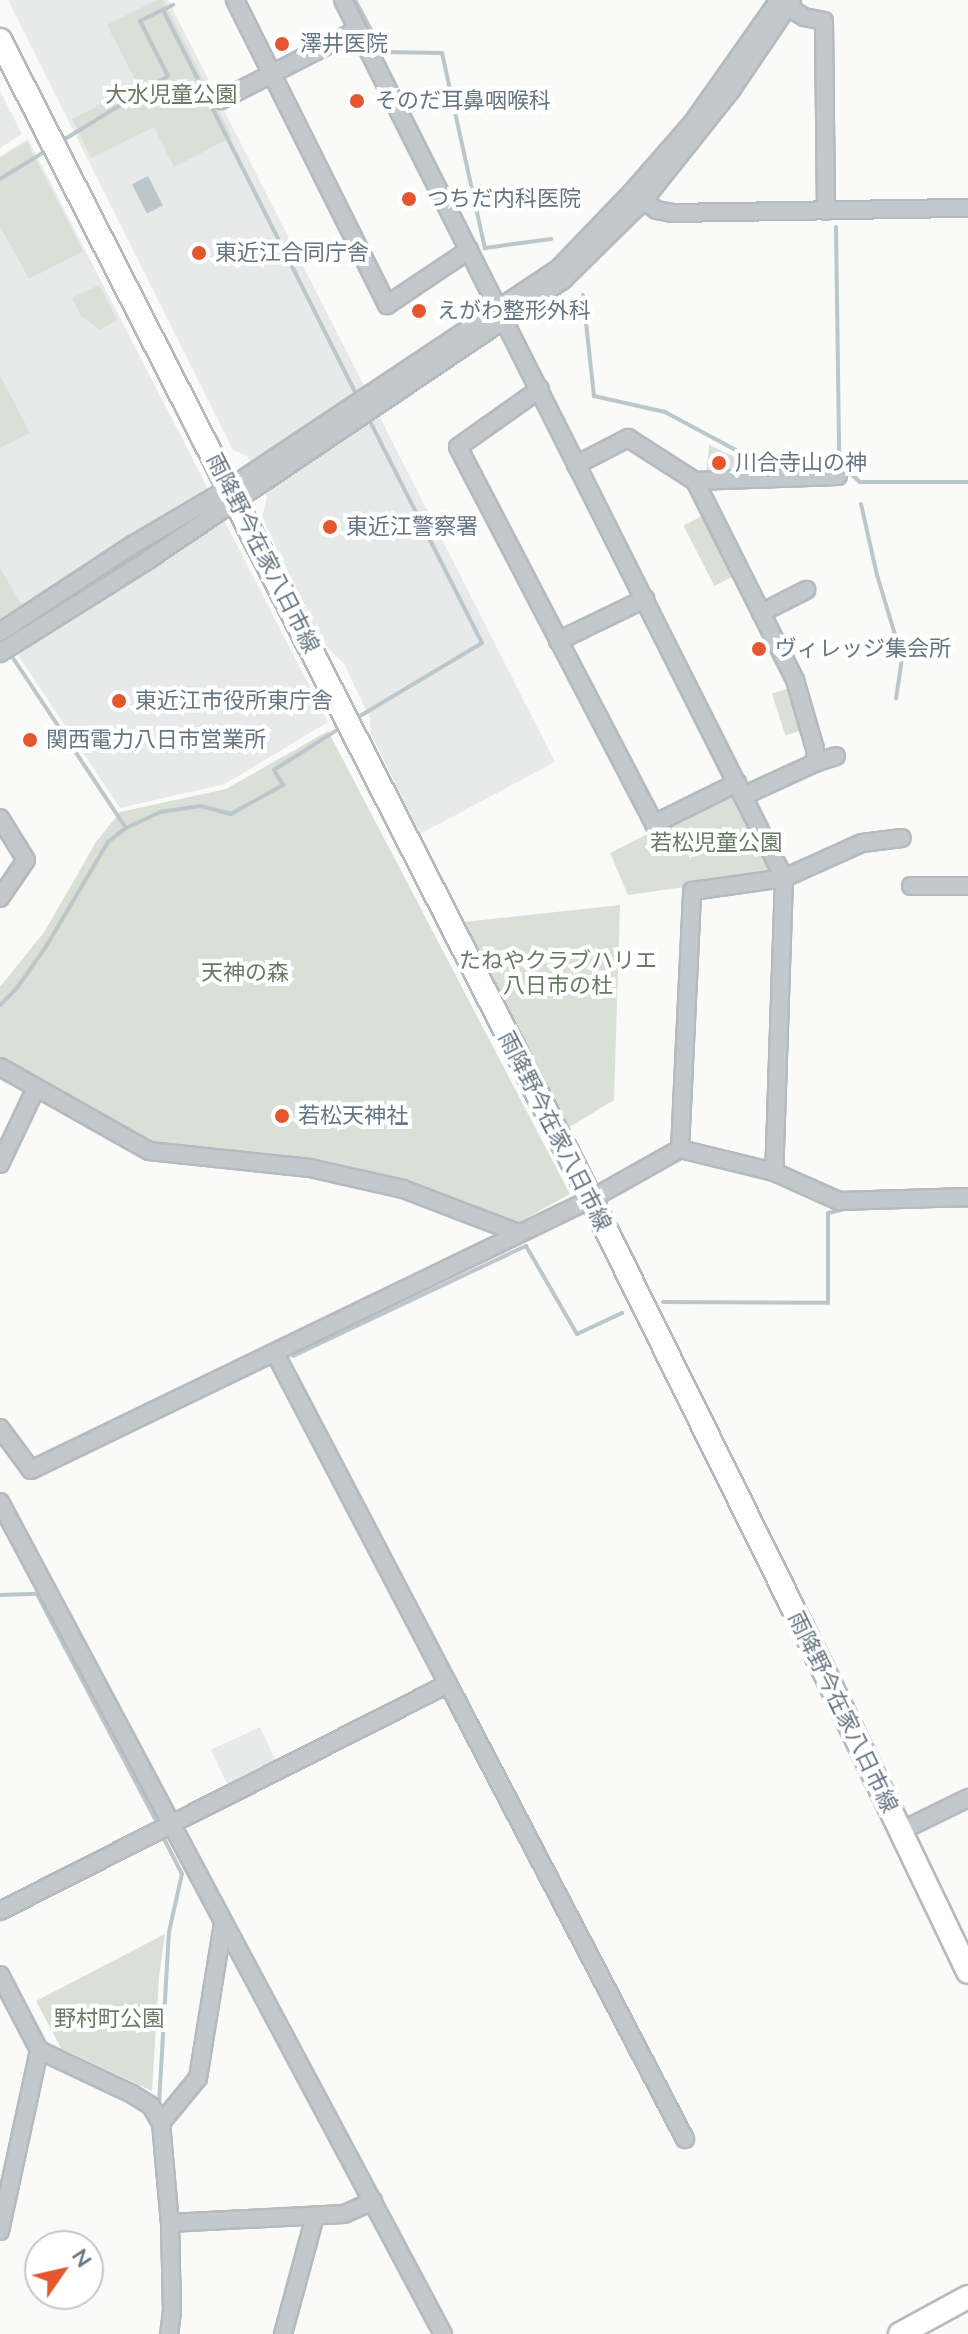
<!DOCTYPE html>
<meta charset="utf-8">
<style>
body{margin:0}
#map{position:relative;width:968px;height:2334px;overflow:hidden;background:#fafaf8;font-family:Mulish,"Noto Sans JP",sans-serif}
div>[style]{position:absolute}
.built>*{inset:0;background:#e8e9e9;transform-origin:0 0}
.green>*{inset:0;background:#dadfd7;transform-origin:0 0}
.water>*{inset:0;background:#bbc7cb;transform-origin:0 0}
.stream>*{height:4px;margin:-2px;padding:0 2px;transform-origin:2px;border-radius:2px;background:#bbc7cb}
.roads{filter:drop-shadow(2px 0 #b5babe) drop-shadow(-2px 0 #b5babe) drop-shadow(0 2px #b5babe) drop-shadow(0 -2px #b5babe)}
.minor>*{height:16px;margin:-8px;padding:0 8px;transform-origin:8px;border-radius:8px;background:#c3c8cc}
.major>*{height:22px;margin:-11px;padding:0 11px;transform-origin:11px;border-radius:11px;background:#fff}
.dots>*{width:22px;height:22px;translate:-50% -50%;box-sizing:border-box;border:4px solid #fff;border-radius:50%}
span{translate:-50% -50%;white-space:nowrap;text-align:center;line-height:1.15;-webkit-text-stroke:8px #fff;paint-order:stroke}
.poi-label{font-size:22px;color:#657683}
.left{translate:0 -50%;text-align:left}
.park-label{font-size:22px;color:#687a64}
.street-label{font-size:22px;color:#657683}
.north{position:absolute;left:24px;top:2230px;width:80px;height:80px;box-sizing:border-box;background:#fff;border:2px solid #c1c8cd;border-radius:50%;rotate:56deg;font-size:22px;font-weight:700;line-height:32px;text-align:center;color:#657683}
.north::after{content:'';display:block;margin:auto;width:28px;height:36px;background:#e4572e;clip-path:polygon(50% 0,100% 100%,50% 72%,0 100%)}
</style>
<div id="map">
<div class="built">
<i style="clip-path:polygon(8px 0,168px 0,555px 762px,420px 834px,371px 734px,370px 718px,344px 664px,322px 642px,262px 517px,267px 497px,247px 456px,233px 450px)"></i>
<i style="clip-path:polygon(0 91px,22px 134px,0 148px)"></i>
<i style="clip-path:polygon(28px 139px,328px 722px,225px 784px,120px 808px,0 628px,0 156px)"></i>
<i style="left:260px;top:1727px;width:40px;height:54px;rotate:65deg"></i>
</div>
<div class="green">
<i style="clip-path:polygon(157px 0,163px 0,232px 137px,174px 167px,154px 127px,91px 158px,72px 119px,138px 85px,107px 25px)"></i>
<i style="clip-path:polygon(27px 142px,83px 251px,29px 279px,0 226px,0 158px)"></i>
<i style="clip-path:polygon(99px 285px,117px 320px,100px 330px,81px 316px,72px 298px)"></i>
<i style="clip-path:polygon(0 376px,30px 433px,0 448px)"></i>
<i style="clip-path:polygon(709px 445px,748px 463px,748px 473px,706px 475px)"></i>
<i style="left:704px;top:515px;width:68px;height:23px;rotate:63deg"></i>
<i style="clip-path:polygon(0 568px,33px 625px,0 645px)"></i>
<i style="left:789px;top:688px;width:44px;height:18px;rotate:72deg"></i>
<i style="clip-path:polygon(328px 731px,570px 1194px,517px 1223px,402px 1182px,152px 1145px,0 1061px,0 987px,45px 931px,96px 842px,120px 812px,226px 789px)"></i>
<i style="clip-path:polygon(736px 789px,777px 874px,628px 895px,610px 853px)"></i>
<i style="clip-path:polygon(620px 905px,614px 1100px,568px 1128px,464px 922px)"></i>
<i style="clip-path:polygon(165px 1934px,159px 1977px,152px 2091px,61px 2048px,36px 2001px)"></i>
</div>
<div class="water">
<i style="left:148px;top:176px;width:33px;height:18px;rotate:63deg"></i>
</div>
<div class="stream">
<i style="left:355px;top:0;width:59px;rotate:61.7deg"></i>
<i style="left:383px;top:52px;width:59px;rotate:1deg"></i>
<i style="left:442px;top:53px;width:200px;rotate:77.6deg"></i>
<i style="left:485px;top:248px;width:67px;rotate:-7.8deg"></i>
<i style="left:163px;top:10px;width:433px;rotate:63.3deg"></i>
<i style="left:60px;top:142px;width:127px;rotate:-31.4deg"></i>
<i style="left:168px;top:76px;width:62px;rotate:-117deg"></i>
<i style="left:140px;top:21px;width:37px;rotate:-26deg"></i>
<i style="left:0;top:179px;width:57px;rotate:-31.5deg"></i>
<i style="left:836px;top:227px;width:224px;rotate:89.2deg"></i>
<i style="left:839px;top:451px;width:19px;rotate:69deg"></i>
<i style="left:846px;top:469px;width:19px;rotate:43deg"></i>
<i style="left:860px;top:482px;width:108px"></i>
<i style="left:583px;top:295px;width:102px;rotate:83.8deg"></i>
<i style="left:594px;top:396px;width:73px;rotate:12.7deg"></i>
<i style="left:665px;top:412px;width:110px;rotate:28.2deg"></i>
<i style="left:762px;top:464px;width:31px;rotate:9deg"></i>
<i style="left:793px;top:469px;width:31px;rotate:-4deg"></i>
<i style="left:861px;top:504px;width:73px;rotate:77.3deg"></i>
<i style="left:877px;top:575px;width:87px;rotate:73.2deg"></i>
<i style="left:902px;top:658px;width:41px;rotate:98.3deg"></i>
<i style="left:9px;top:652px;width:211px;rotate:56.4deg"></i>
<i style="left:355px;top:719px;width:148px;rotate:-30.9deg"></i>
<i style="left:482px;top:643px;width:255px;rotate:-116.8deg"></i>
<i style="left:0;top:1005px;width:24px;rotate:-45deg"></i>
<i style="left:17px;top:988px;width:52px;rotate:-55.1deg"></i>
<i style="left:47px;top:945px;width:120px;rotate:-59.4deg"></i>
<i style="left:108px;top:842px;width:23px;rotate:-38deg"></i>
<i style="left:126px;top:828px;width:38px;rotate:-25deg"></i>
<i style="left:160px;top:812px;width:41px;rotate:-8.3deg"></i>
<i style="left:201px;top:806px;width:31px;rotate:15deg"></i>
<i style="left:231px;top:814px;width:60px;rotate:-29.1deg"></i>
<i style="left:283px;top:785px;width:17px;rotate:-121deg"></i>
<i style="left:274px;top:770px;width:78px;rotate:-32.5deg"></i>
<i style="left:926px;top:1206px;width:42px"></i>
<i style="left:663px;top:1302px;width:165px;rotate:0.3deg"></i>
<i style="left:828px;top:1303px;width:90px;rotate:-90deg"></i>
<i style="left:828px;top:1213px;width:23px;rotate:-13deg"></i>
<i style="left:293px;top:1356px;width:258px;rotate:-25.3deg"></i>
<i style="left:526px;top:1246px;width:102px;rotate:59.9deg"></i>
<i style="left:577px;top:1334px;width:50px;rotate:-25deg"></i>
<i style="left:0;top:1595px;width:37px;rotate:-2deg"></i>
<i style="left:37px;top:1594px;width:254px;rotate:62.3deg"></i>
<i style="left:159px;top:2104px;width:172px;rotate:-86.7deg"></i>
<i style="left:169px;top:1932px;width:59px;rotate:-77.4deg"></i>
<i style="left:182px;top:1874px;width:39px;rotate:-117deg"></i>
</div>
<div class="roads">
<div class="minor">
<i style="left:235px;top:0;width:341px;rotate:63.5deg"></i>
<i style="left:387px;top:305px;width:99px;rotate:-33.9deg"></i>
<i style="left:343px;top:0;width:983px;rotate:63.33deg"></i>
<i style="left:784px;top:878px;width:294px;rotate:91.9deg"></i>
<i style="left:788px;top:7px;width:19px;rotate:32deg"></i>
<i style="left:804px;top:17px;width:20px;rotate:11deg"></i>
<i style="left:824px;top:21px;width:190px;rotate:89.4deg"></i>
<i style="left:221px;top:100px;width:153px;rotate:-27.2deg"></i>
<i style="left:643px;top:201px;width:17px;rotate:33deg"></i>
<i style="left:657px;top:210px;width:15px;rotate:11deg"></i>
<i style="left:672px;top:213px;width:296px;rotate:-1deg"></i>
<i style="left:540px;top:389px;width:100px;rotate:144.7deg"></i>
<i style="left:458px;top:447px;width:425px;rotate:62.5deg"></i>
<i style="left:654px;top:824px;width:93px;rotate:-26.3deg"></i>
<i style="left:576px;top:465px;width:59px;rotate:-27.4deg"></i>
<i style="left:628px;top:438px;width:80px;rotate:32.7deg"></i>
<i style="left:695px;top:481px;width:223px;rotate:63.3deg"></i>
<i style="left:795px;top:680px;width:72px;rotate:73.8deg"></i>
<i style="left:815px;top:749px;width:14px;rotate:90deg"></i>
<i style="left:815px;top:763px;width:79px;rotate:155.4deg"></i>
<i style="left:695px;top:481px;width:143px;rotate:-2deg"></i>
<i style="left:761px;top:613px;width:51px;rotate:-27.1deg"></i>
<i style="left:0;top:632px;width:160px;rotate:-33.3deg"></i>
<i style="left:134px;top:544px;width:113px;rotate:-30.4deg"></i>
<i style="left:231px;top:487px;width:393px;rotate:-33.7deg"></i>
<i style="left:558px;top:269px;width:107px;rotate:-46.1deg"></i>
<i style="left:632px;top:192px;width:93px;rotate:-48.9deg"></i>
<i style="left:693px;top:122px;width:149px;rotate:-54.8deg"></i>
<i style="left:558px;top:641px;width:97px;rotate:-25.8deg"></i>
<i style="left:0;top:653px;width:175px;rotate:-32.1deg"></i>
<i style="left:148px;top:560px;width:501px;rotate:-34.01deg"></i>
<i style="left:563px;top:280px;width:112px;rotate:-44.6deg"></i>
<i style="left:643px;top:201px;width:143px;rotate:-51.5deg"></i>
<i style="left:732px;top:89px;width:107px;rotate:-56deg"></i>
<i style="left:815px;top:763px;width:22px;rotate:-18deg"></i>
<i style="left:0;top:818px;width:49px;rotate:58.2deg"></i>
<i style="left:26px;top:860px;width:46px;rotate:124.4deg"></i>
<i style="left:911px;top:886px;width:57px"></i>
<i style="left:0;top:1067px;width:171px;rotate:29.4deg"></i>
<i style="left:149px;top:1151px;width:162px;rotate:6deg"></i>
<i style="left:310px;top:1168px;width:95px;rotate:12.7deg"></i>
<i style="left:403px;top:1189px;width:123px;rotate:20.9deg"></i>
<i style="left:680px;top:1149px;width:258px;rotate:-87.3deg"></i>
<i style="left:692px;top:891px;width:93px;rotate:-8deg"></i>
<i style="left:784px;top:878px;width:85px;rotate:-24.2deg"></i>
<i style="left:862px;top:843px;width:40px;rotate:-7.1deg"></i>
<i style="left:0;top:1164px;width:84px;rotate:-64.7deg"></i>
<i style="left:0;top:1428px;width:52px;rotate:53.6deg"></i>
<i style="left:31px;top:1470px;width:622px;rotate:-25.82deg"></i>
<i style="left:591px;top:1199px;width:102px;rotate:-29.3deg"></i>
<i style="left:680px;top:1149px;width:97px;rotate:13.7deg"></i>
<i style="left:774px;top:1172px;width:71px;rotate:24deg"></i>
<i style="left:839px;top:1201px;width:129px;rotate:-1.8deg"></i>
<i style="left:0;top:1502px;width:943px;rotate:61.97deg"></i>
<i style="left:448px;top:1684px;width:513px;rotate:62.49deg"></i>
<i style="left:901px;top:1831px;width:75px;rotate:-26.2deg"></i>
<i style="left:0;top:1911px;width:502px;rotate:-26.87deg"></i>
<i style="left:448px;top:1684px;width:373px;rotate:-117.6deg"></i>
<i style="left:0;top:1975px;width:85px;rotate:62.5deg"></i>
<i style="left:39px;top:2050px;width:103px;rotate:25.3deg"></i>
<i style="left:132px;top:2094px;width:22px;rotate:32deg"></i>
<i style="left:151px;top:2106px;width:20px;rotate:60deg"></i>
<i style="left:161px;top:2123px;width:100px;rotate:84.9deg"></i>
<i style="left:170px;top:2223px;width:88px;rotate:88.7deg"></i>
<i style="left:172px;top:2311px;width:23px;rotate:97deg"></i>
<i style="left:161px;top:2123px;width:58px;rotate:-50.6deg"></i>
<i style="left:198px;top:2078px;width:157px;rotate:-80.8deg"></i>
<i style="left:170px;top:2223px;width:174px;rotate:-3deg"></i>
<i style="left:344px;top:2214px;width:32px;rotate:-24deg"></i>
<i style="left:0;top:2231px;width:185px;rotate:-77.8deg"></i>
<i style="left:283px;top:2334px;width:122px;rotate:-74.8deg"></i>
</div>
<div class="major">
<i style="left:0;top:40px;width:1301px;rotate:62.98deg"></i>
<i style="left:591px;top:1199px;width:522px;rotate:63.73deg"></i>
<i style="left:822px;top:1667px;width:338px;rotate:64.4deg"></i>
<i style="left:900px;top:2334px;width:77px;rotate:-28.6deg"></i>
</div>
</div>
<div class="dots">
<i style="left:282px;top:44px;background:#e4572e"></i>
<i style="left:357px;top:101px;background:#e4572e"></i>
<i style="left:409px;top:199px;background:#e4572e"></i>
<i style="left:199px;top:253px;background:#e4572e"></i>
<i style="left:419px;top:311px;background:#e4572e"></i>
<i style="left:719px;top:463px;background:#e4572e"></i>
<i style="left:330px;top:527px;background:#e4572e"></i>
<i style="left:759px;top:649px;background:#e4572e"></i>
<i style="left:119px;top:701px;background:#e4572e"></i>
<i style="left:30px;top:740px;background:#e4572e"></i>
<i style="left:282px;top:1116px;background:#e4572e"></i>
</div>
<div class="poi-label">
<span class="left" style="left:300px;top:44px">澤井医院</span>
<span class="left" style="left:375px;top:101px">そのだ耳鼻咽喉科</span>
<span class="left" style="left:427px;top:199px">つちだ内科医院</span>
<span class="left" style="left:215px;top:253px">東近江合同庁舎</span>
<span class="left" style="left:437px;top:311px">えがわ整形外科</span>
<span class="left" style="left:735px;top:463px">川合寺山の神</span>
<span class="left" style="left:346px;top:527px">東近江警察署</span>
<span class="left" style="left:775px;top:649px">ヴィレッジ集会所</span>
<span class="left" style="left:135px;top:701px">東近江市役所東庁舎</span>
<span class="left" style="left:46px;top:740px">関西電力八日市営業所</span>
<span class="left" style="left:298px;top:1116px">若松天神社</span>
</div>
<div class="park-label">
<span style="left:171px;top:95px">大水児童公園</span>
<span style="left:716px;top:843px">若松児童公園</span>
<span style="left:558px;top:973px">たねやクラブハリエ<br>八日市の杜</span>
<span style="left:245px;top:973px">天神の森</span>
<span style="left:109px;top:2019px">野村町公園</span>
</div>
<div class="street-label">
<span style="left:263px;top:553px;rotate:63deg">雨降野今在家八日市線</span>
<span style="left:555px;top:1131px;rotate:63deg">雨降野今在家八日市線</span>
<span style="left:843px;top:1712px;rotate:64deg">雨降野今在家八日市線</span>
</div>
<div class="north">N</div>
</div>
